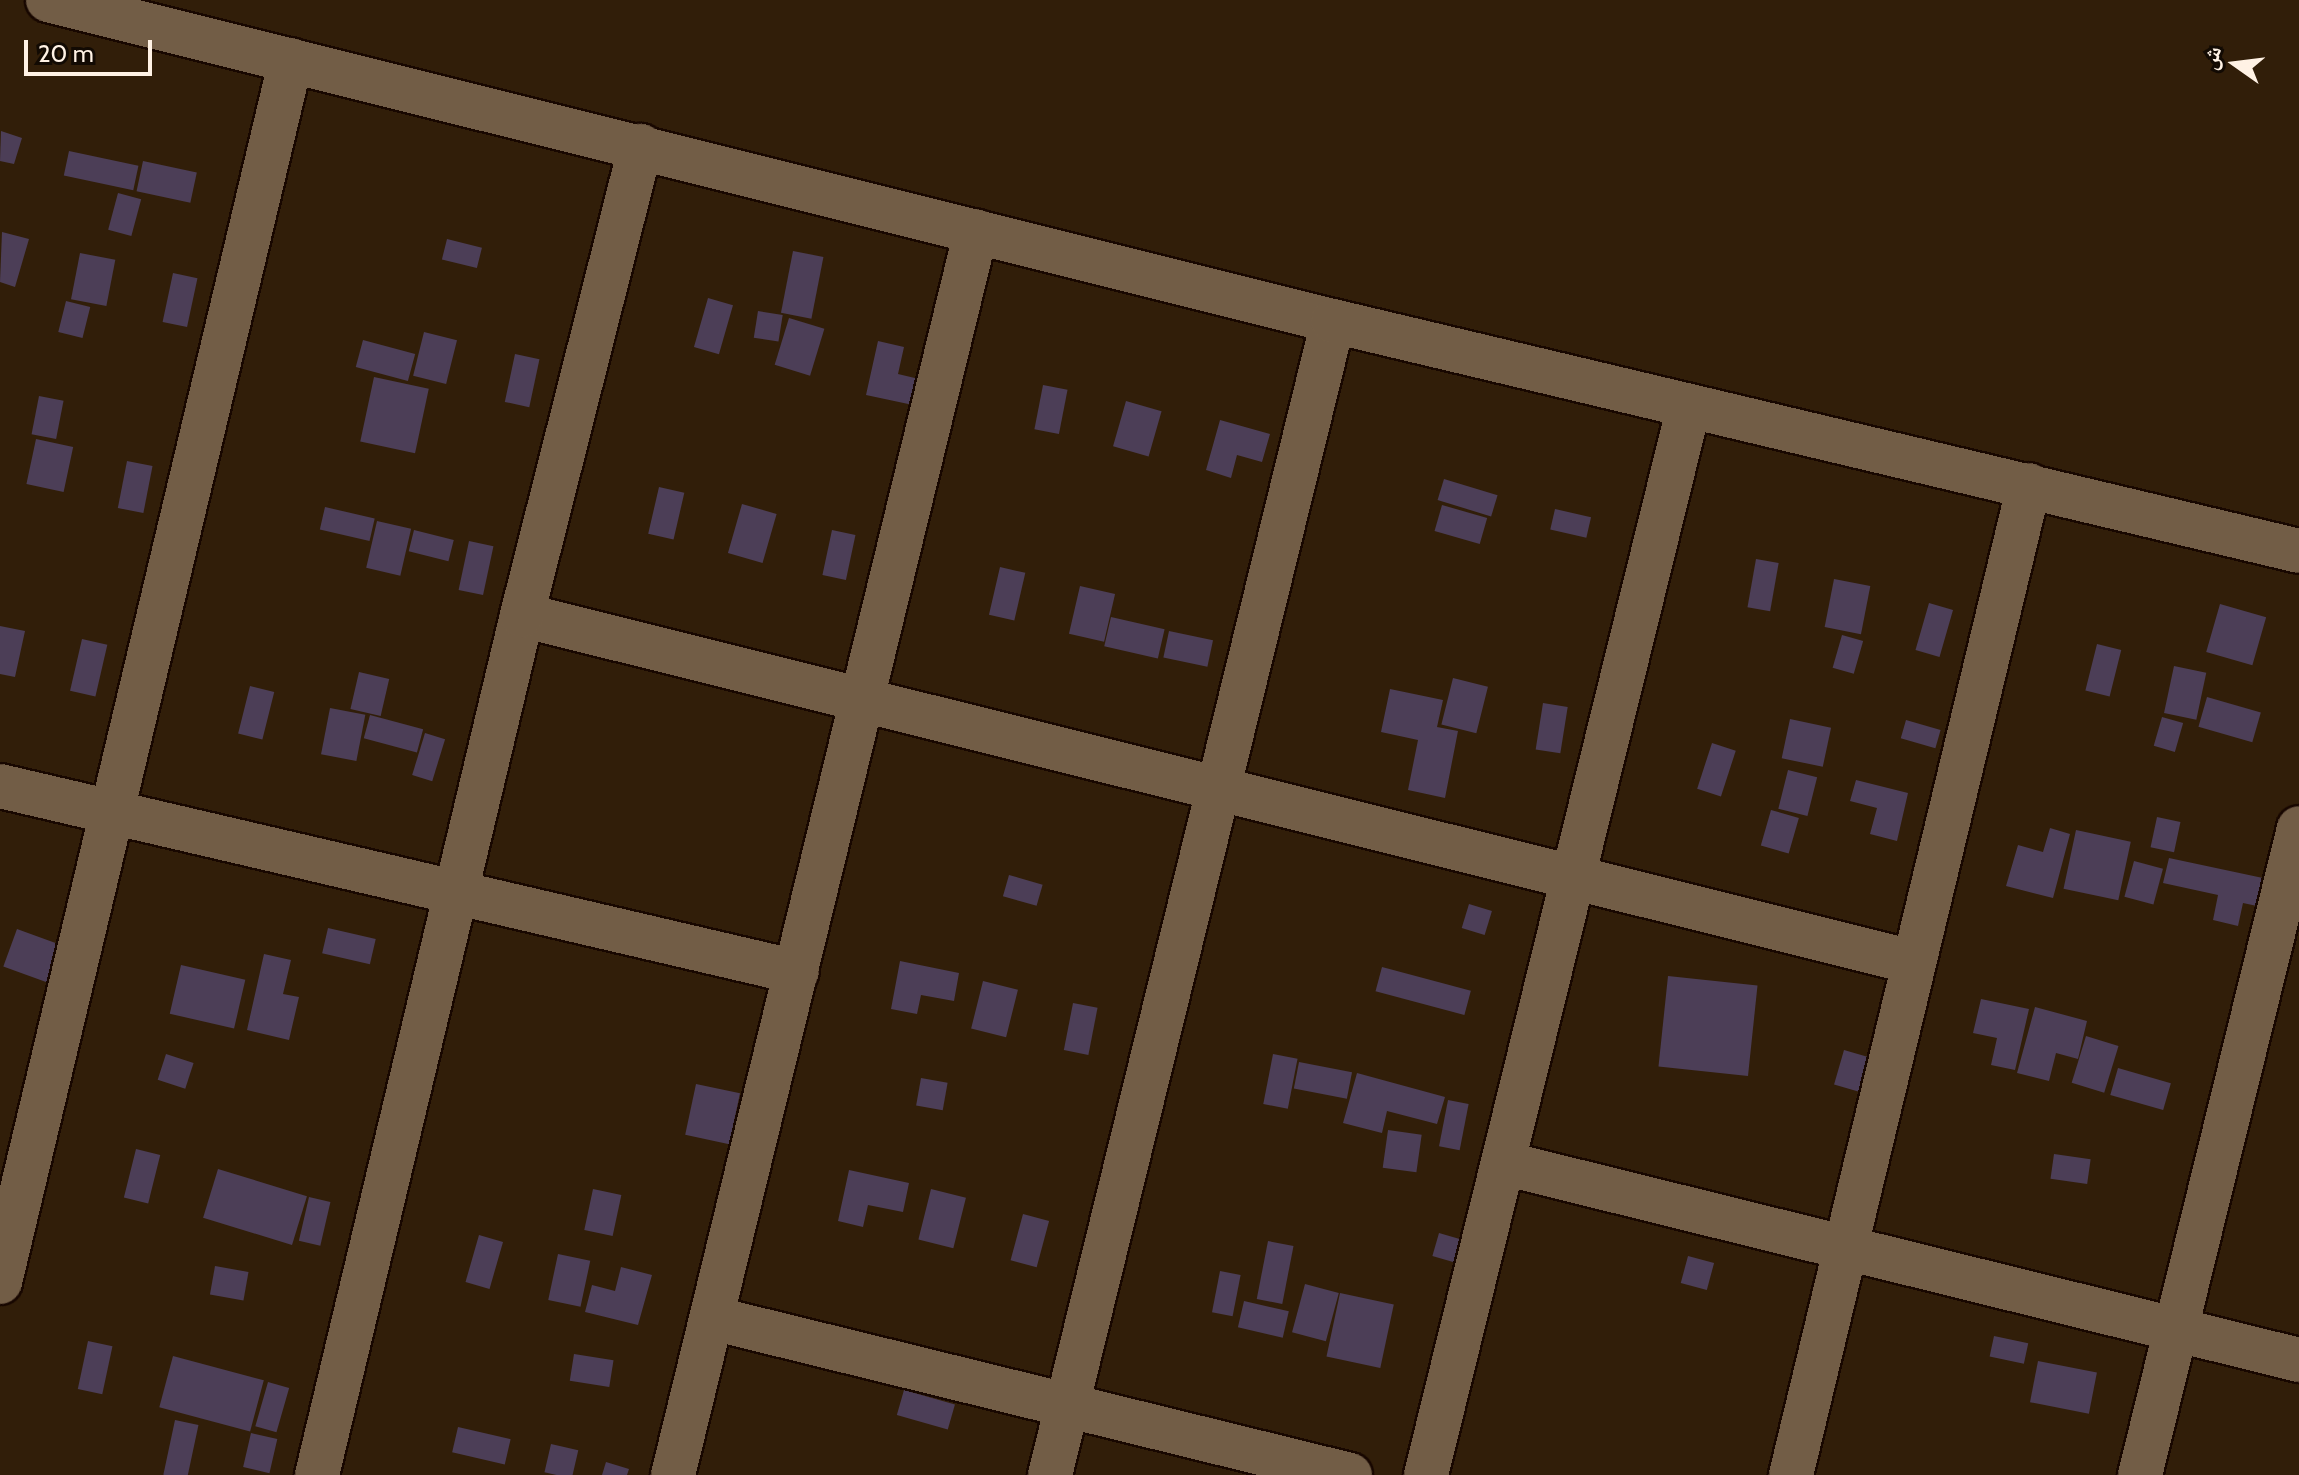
<!DOCTYPE html>
<meta charset="utf-8">
<style>
body{margin:0}
#map{position:relative;width:2299px;height:1475px;overflow:hidden;background:#311e09;font-family:Cabin,"Noto Naskh Arabic",sans-serif}
div>[style]{position:absolute}
.building>*{inset:0;background:#4c3e57;transform-origin:0 0}
.roads{filter:drop-shadow(2px 0 #180700) drop-shadow(-2px 0 #180700) drop-shadow(0 2px #180700) drop-shadow(0 -2px #180700)}
.minor>*{height:44px;margin:-22px;padding:0 22px;transform-origin:22px;border-radius:22px;background:#725d46}
.tertiary>*{height:44px;margin:-22px;padding:0 22px;transform-origin:22px;border-radius:22px;background:#725d46}
span{translate:-50% -50%;white-space:nowrap;text-align:center;line-height:1.15;-webkit-text-stroke:6px #120a03;paint-order:stroke}
.north{position:absolute;left:2195px;top:24px;width:80px;height:80px;-webkit-text-stroke:6px #120a03;paint-order:stroke;rotate:284deg;font-size:22px;font-weight:700;line-height:32px;text-align:center;color:#fff2e5}
.north::after{content:'';display:block;margin:auto;width:28px;height:36px;background:#fff2e5;clip-path:polygon(50% 0,100% 100%,50% 72%,0 100%)}
.scale{position:absolute;left:24px;top:40px;width:128px;height:36px;box-sizing:border-box;border:4px solid #fff2e5;border-top:0;padding-left:10px;font-size:24px;line-height:28px;white-space:nowrap;color:#fff2e5;-webkit-text-stroke:6px #120a03;paint-order:stroke}
</style>
<div id="map">
<div class="building">
<i style="clip-path:polygon(1px 131px,22px 138px,14px 164px,0 161px)"></i>
<i style="left:69px;top:151px;width:71px;height:25px;rotate:12deg"></i>
<i style="left:143px;top:161px;width:55px;height:31px;rotate:12deg"></i>
<i style="left:118px;top:193px;width:24px;height:38px;rotate:15deg"></i>
<i style="clip-path:polygon(2px 232px,29px 239px,15px 287px,0 282px)"></i>
<i style="left:447px;top:239px;width:36px;height:21px;rotate:14deg"></i>
<i style="left:793px;top:251px;width:31px;height:63px;rotate:11deg"></i>
<i style="left:80px;top:253px;width:36px;height:47px;rotate:11deg"></i>
<i style="left:173px;top:273px;width:25px;height:50px;rotate:12deg"></i>
<i style="left:708px;top:298px;width:26px;height:51px;rotate:16deg"></i>
<i style="left:66px;top:301px;width:25px;height:32px;rotate:14deg"></i>
<i style="left:758px;top:311px;width:25px;height:27px;rotate:9deg"></i>
<i style="left:789px;top:318px;width:37px;height:49px;rotate:17deg"></i>
<i style="left:424px;top:332px;width:34px;height:45px;rotate:14deg"></i>
<i style="left:363px;top:340px;width:54px;height:28px;rotate:15deg"></i>
<i style="clip-path:polygon(878px 341px,904px 347px,898px 374px,919px 379px,913px 405px,866px 395px)"></i>
<i style="left:515px;top:354px;width:25px;height:49px;rotate:12deg"></i>
<i style="left:374px;top:377px;width:56px;height:66px;rotate:12deg"></i>
<i style="left:1043px;top:385px;width:25px;height:45px;rotate:11deg"></i>
<i style="left:39px;top:396px;width:25px;height:39px;rotate:11deg"></i>
<i style="left:1126px;top:401px;width:37px;height:47px;rotate:16deg"></i>
<i style="clip-path:polygon(1220px 420px,1270px 434px,1262px 462px,1237px 455px,1231px 478px,1206px 470px)"></i>
<i style="left:36px;top:439px;width:38px;height:46px;rotate:12deg"></i>
<i style="left:127px;top:461px;width:26px;height:48px;rotate:11deg"></i>
<i style="left:1444px;top:479px;width:56px;height:22px;rotate:17deg"></i>
<i style="left:659px;top:487px;width:26px;height:48px;rotate:13deg"></i>
<i style="left:742px;top:504px;width:36px;height:51px;rotate:16deg"></i>
<i style="left:1442px;top:505px;width:47px;height:27px;rotate:16deg"></i>
<i style="left:325px;top:507px;width:51px;height:23px;rotate:13deg"></i>
<i style="left:1555px;top:509px;width:37px;height:21px;rotate:13deg"></i>
<i style="left:377px;top:521px;width:35px;height:48px;rotate:13deg"></i>
<i style="left:414px;top:530px;width:41px;height:22px;rotate:14deg"></i>
<i style="left:832px;top:530px;width:24px;height:46px;rotate:12deg"></i>
<i style="left:469px;top:541px;width:25px;height:50px;rotate:12deg"></i>
<i style="left:1756px;top:559px;width:23px;height:49px;rotate:10deg"></i>
<i style="left:1000px;top:567px;width:26px;height:49px;rotate:13deg"></i>
<i style="left:1834px;top:579px;width:37px;height:49px;rotate:11deg"></i>
<i style="left:1080px;top:586px;width:36px;height:49px;rotate:13deg"></i>
<i style="left:1929px;top:603px;width:25px;height:49px;rotate:16deg"></i>
<i style="left:2220px;top:604px;width:48px;height:50px;rotate:16deg"></i>
<i style="left:1111px;top:617px;width:55px;height:30px;rotate:13deg"></i>
<i style="clip-path:polygon(0 626px,25px 631px,15px 677px,0 674px)"></i>
<i style="left:1169px;top:631px;width:45px;height:27px;rotate:12deg"></i>
<i style="left:1842px;top:635px;width:22px;height:34px;rotate:16deg"></i>
<i style="left:82px;top:639px;width:26px;height:53px;rotate:13deg"></i>
<i style="left:2097px;top:644px;width:25px;height:48px;rotate:14deg"></i>
<i style="left:2174px;top:666px;width:33px;height:48px;rotate:12deg"></i>
<i style="left:359px;top:672px;width:31px;height:38px;rotate:13deg"></i>
<i style="left:1453px;top:678px;width:36px;height:48px;rotate:14deg"></i>
<i style="left:250px;top:686px;width:25px;height:49px;rotate:14deg"></i>
<i style="clip-path:polygon(1390px 689px,1443px 700px,1437px 727px,1458px 731px,1445px 798px,1408px 790px,1418px 740px,1381px 732px)"></i>
<i style="left:2207px;top:697px;width:56px;height:31px;rotate:16deg"></i>
<i style="left:1543px;top:703px;width:25px;height:47px;rotate:9deg"></i>
<i style="left:330px;top:708px;width:36px;height:47px;rotate:11deg"></i>
<i style="left:370px;top:715px;width:55px;height:24px;rotate:15deg"></i>
<i style="left:2162px;top:717px;width:22px;height:30px;rotate:16deg"></i>
<i style="left:1790px;top:719px;width:42px;height:40px;rotate:12deg"></i>
<i style="left:1906px;top:720px;width:36px;height:19px;rotate:16deg"></i>
<i style="left:425px;top:733px;width:21px;height:44px;rotate:17deg"></i>
<i style="left:1712px;top:743px;width:25px;height:48px;rotate:18deg"></i>
<i style="left:1788px;top:770px;width:30px;height:40px;rotate:14deg"></i>
<i style="clip-path:polygon(1856px 780px,1908px 793px,1897px 841px,1870px 834px,1877px 808px,1850px 801px)"></i>
<i style="left:1771px;top:810px;width:29px;height:37px;rotate:16deg"></i>
<i style="left:2157px;top:817px;width:24px;height:31px;rotate:12deg"></i>
<i style="clip-path:polygon(2050px 828px,2070px 834px,2053px 898px,2006px 886px,2018px 845px,2043px 852px)"></i>
<i style="left:2076px;top:830px;width:56px;height:60px;rotate:12deg"></i>
<i style="clip-path:polygon(2169px 858px,2277px 881px,2271px 909px,2243px 903px,2238px 926px,2213px 920px,2218px 895px,2163px 883px)"></i>
<i style="left:2134px;top:861px;width:30px;height:37px;rotate:15deg"></i>
<i style="left:1009px;top:875px;width:35px;height:22px;rotate:16deg"></i>
<i style="left:1469px;top:904px;width:24px;height:25px;rotate:17deg"></i>
<i style="left:328px;top:928px;width:49px;height:26px;rotate:13deg"></i>
<i style="left:17px;top:929px;width:52px;height:40px;rotate:20deg"></i>
<i style="clip-path:polygon(264px 954px,291px 960px,283px 994px,299px 997px,289px 1040px,247px 1030px)"></i>
<i style="clip-path:polygon(900px 961px,959px 973px,954px 1001px,921px 995px,917px 1014px,891px 1009px)"></i>
<i style="left:181px;top:965px;width:66px;height:50px;rotate:13deg"></i>
<i style="left:1382px;top:967px;width:92px;height:25px;rotate:15deg"></i>
<i style="left:1668px;top:976px;width:90px;height:91px;rotate:6deg"></i>
<i style="left:983px;top:981px;width:36px;height:49px;rotate:14deg"></i>
<i style="clip-path:polygon(1981px 999px,2029px 1009px,2015px 1070px,1991px 1065px,1997px 1038px,1973px 1033px)"></i>
<i style="left:1073px;top:1003px;width:25px;height:48px;rotate:11deg"></i>
<i style="clip-path:polygon(2035px 1007px,2087px 1021px,2078px 1059px,2056px 1053px,2049px 1081px,2017px 1073px)"></i>
<i style="left:2086px;top:1036px;width:34px;height:49px;rotate:17deg"></i>
<i style="left:1844px;top:1050px;width:26px;height:36px;rotate:16deg"></i>
<i style="left:166px;top:1054px;width:29px;height:27px;rotate:18deg"></i>
<i style="left:1273px;top:1054px;width:25px;height:51px;rotate:11deg"></i>
<i style="left:1299px;top:1062px;width:54px;height:27px;rotate:11deg"></i>
<i style="left:2118px;top:1068px;width:55px;height:28px;rotate:16deg"></i>
<i style="clip-path:polygon(1357px 1073px,1445px 1097px,1437px 1124px,1387px 1111px,1382px 1133px,1343px 1123px)"></i>
<i style="left:921px;top:1078px;width:27px;height:28px;rotate:10deg"></i>
<i style="left:696px;top:1084px;width:45px;height:52px;rotate:12deg"></i>
<i style="left:1448px;top:1100px;width:21px;height:47px;rotate:11deg"></i>
<i style="left:1388px;top:1130px;width:34px;height:38px;rotate:8deg"></i>
<i style="left:136px;top:1149px;width:25px;height:50px;rotate:14deg"></i>
<i style="left:2054px;top:1154px;width:37px;height:25px;rotate:8deg"></i>
<i style="left:218px;top:1169px;width:93px;height:51px;rotate:17deg"></i>
<i style="clip-path:polygon(849px 1170px,909px 1183px,903px 1212px,868px 1205px,863px 1227px,838px 1221px)"></i>
<i style="left:593px;top:1189px;width:29px;height:42px;rotate:12deg"></i>
<i style="left:931px;top:1189px;width:36px;height:52px;rotate:14deg"></i>
<i style="left:309px;top:1197px;width:22px;height:45px;rotate:13deg"></i>
<i style="left:1023px;top:1214px;width:27px;height:48px;rotate:15deg"></i>
<i style="left:1439px;top:1233px;width:26px;height:24px;rotate:16deg"></i>
<i style="left:479px;top:1235px;width:25px;height:49px;rotate:16deg"></i>
<i style="left:1268px;top:1241px;width:26px;height:59px;rotate:11deg"></i>
<i style="left:558px;top:1254px;width:33px;height:47px;rotate:12deg"></i>
<i style="left:1688px;top:1256px;width:27px;height:28px;rotate:15deg"></i>
<i style="left:215px;top:1266px;width:34px;height:29px;rotate:10deg"></i>
<i style="clip-path:polygon(621px 1267px,652px 1275px,638px 1325px,585px 1312px,592px 1285px,615px 1291px)"></i>
<i style="left:1220px;top:1271px;width:21px;height:42px;rotate:11deg"></i>
<i style="left:1305px;top:1284px;width:35px;height:50px;rotate:15deg"></i>
<i style="left:1340px;top:1293px;width:55px;height:65px;rotate:12deg"></i>
<i style="left:1244px;top:1301px;width:46px;height:27px;rotate:13deg"></i>
<i style="left:1994px;top:1336px;width:35px;height:21px;rotate:12deg"></i>
<i style="left:88px;top:1341px;width:25px;height:49px;rotate:12deg"></i>
<i style="left:574px;top:1354px;width:40px;height:27px;rotate:9deg"></i>
<i style="left:173px;top:1356px;width:94px;height:53px;rotate:15deg"></i>
<i style="left:2038px;top:1361px;width:60px;height:42px;rotate:11deg"></i>
<i style="left:268px;top:1382px;width:22px;height:46px;rotate:16deg"></i>
<i style="left:904px;top:1390px;width:53px;height:26px;rotate:16deg"></i>
<i style="left:175px;top:1420px;width:24px;height:56px;rotate:12deg"></i>
<i style="left:458px;top:1427px;width:54px;height:26px;rotate:13deg"></i>
<i style="left:251px;top:1433px;width:27px;height:35px;rotate:13deg"></i>
<i style="left:551px;top:1444px;width:28px;height:29px;rotate:13deg"></i>
<i style="clip-path:polygon(606px 1462px,629px 1469px,627px 1475px,602px 1475px)"></i>
</div>
<div class="roads">
<div class="minor">
<i style="left:522px;top:615px;width:1434px;rotate:14.01deg"></i>
<i style="left:0;top:786px;width:818px;rotate:13.14deg"></i>
<i style="left:1503px;top:1163px;width:820px;rotate:13.9deg"></i>
<i style="left:0;top:1282px;width:1256px;rotate:-76.61deg"></i>
<i style="left:712px;top:1318px;width:657px;rotate:13.82deg"></i>
<i style="left:317px;top:1475px;width:884px;rotate:-76.59deg"></i>
<i style="left:522px;top:615px;width:484px;rotate:-75.8deg"></i>
<i style="left:673px;top:1475px;width:1280px;rotate:-76.31deg"></i>
<i style="left:1050px;top:1475px;width:1188px;rotate:-76.22deg"></i>
<i style="left:1426px;top:1475px;width:1101px;rotate:-76.18deg"></i>
<i style="left:1791px;top:1475px;width:1018px;rotate:-76.48deg"></i>
<i style="left:2140px;top:1475px;width:666px;rotate:-76.19deg"></i>
</div>
<div class="tertiary">
<i style="left:48px;top:0;width:1324px;rotate:14.03deg"></i>
<i style="left:1333px;top:321px;width:993px;rotate:13.39deg"></i>
</div>
</div>
<div class="north">ش</div>
<div class="scale">20 m</div>
</div>
